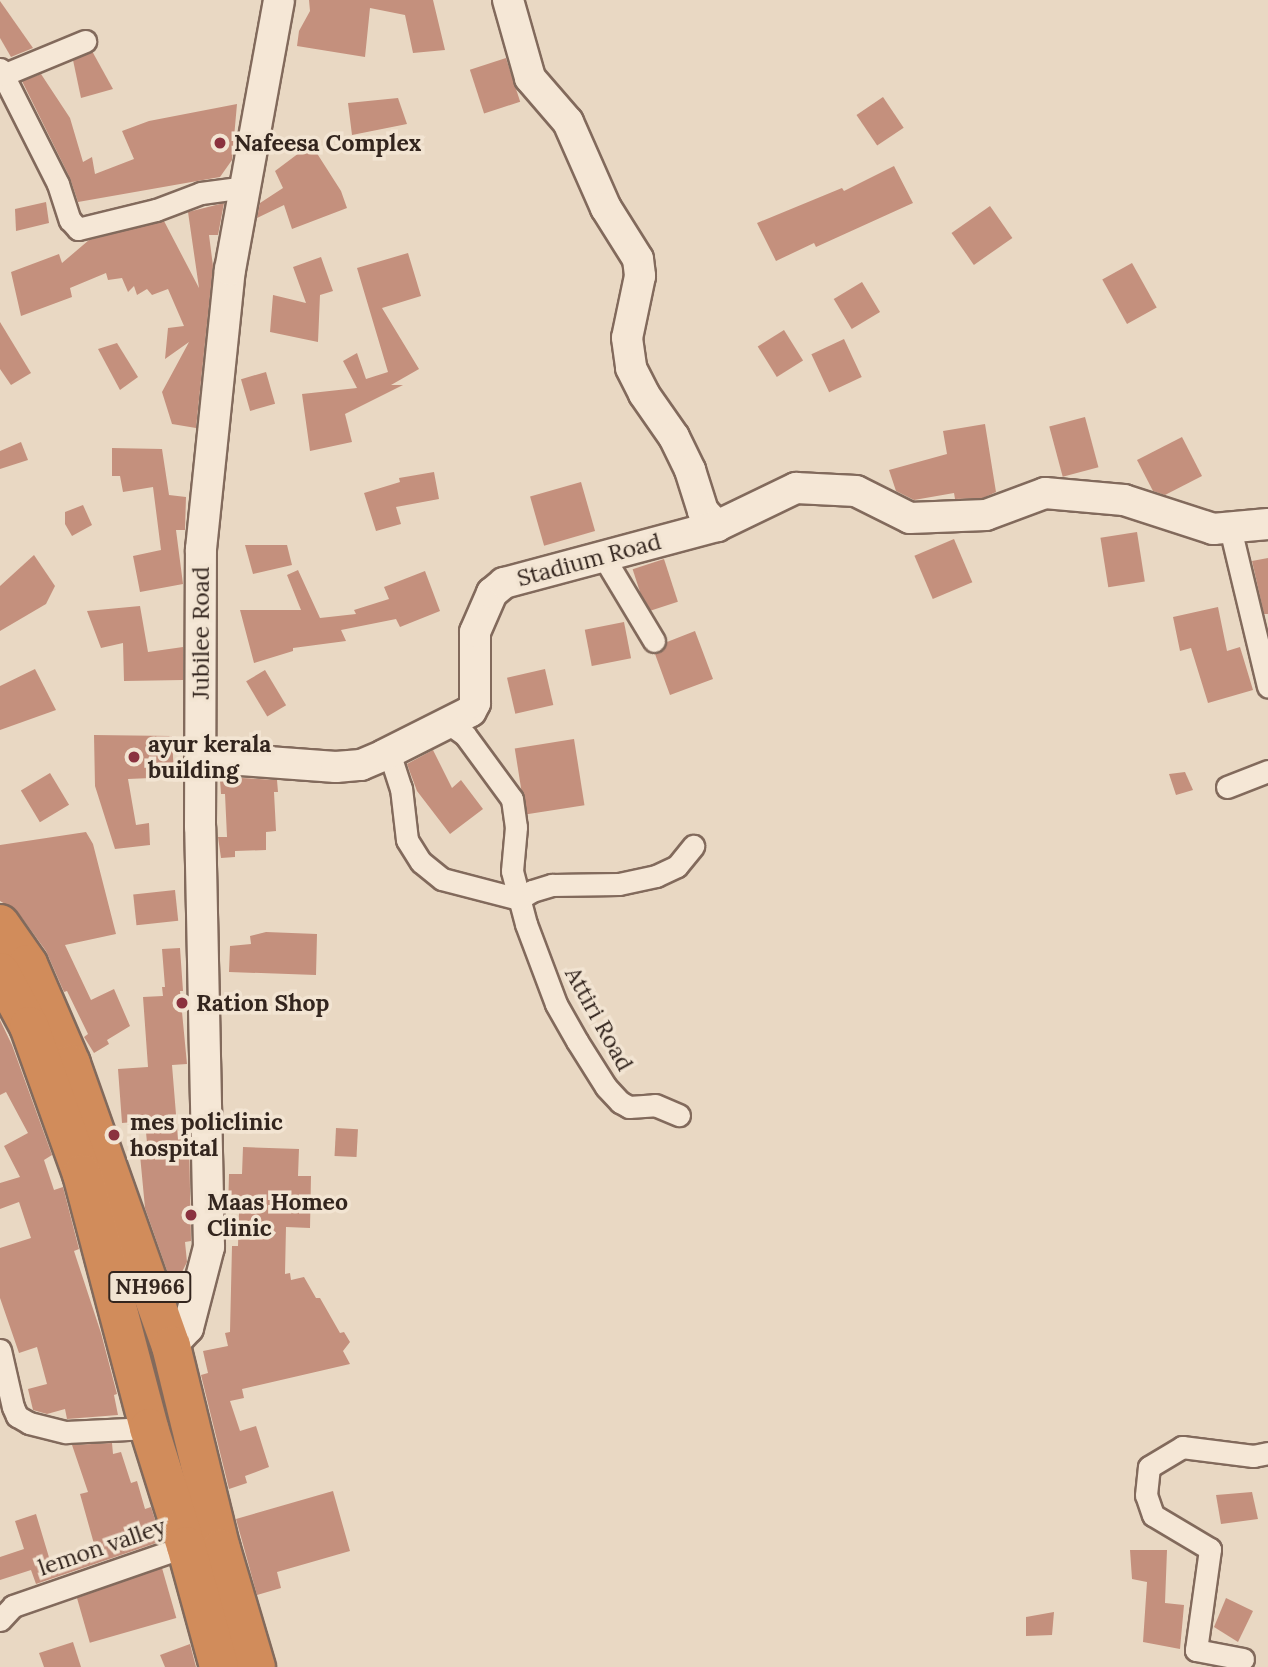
<!DOCTYPE html>
<style>
body{margin:0}
#map{position:relative;width:1268px;height:1667px;overflow:hidden;background:#e9d8c3;font-family:Lora,serif}
div>[style]{position:absolute}
.building>*{inset:0;background:#c4907d;transform-origin:0 0}
.roads{filter:drop-shadow(2px 0 #826a5c) drop-shadow(-2px 0 #826a5c) drop-shadow(0 2px #826a5c) drop-shadow(0 -2px #826a5c)}
.street>*{height:21px;margin:-10.5px;padding:0 10.5px;transform-origin:10.5px;border-radius:10.5px;background:#f5e7d6}
.secondary>*{height:30px;margin:-15px;padding:0 15px;transform-origin:15px;border-radius:15px;background:#f5e7d6}
.highway>*{height:38px;margin:-19px;padding:0 19px;transform-origin:19px;border-radius:19px;background:#d18c5b}
.dots>*{width:19px;height:19px;translate:-50% -50%;box-sizing:border-box;border:4px solid #f2e4d2;border-radius:50%}
span{translate:-50% -50%;white-space:nowrap;text-align:center;line-height:1.15;-webkit-text-stroke:7px #f2e4d2;paint-order:stroke}
.shield-label span{padding:2px 5px;background:#f2e4d2;border:2px solid;border-radius:5px;-webkit-text-stroke-width:0}
.shield-label{font-size:21px;color:#33251e;font-weight:700}
.poi-label{font-size:23px;color:#33251e;font-weight:700}
.left{translate:0 -50%;text-align:left}
.street-label{font-size:23px;color:#33251e}
</style>
<div id="map">
<div class="building">
<i style="clip-path:polygon(309px 0,433px 0,445px 50px,413px 53px,405px 15px,370px 8px,365px 57px,297px 46px,299px 31px,310px 11px)"></i>
<i style="clip-path:polygon(0 1px,33px 48px,11px 57px,0 38px)"></i>
<i style="clip-path:polygon(92px 51px,113px 89px,81px 98px,73px 60px)"></i>
<i style="left:506px;top:58px;width:46px;height:38px;rotate:72deg"></i>
<i style="clip-path:polygon(41px 74px,70px 118px,83px 162px,92px 157px,95px 174px,134px 159px,122px 131px,149px 121px,237px 104px,232px 160px,220px 177px,78px 202px,70px 178px,22px 81px)"></i>
<i style="left:883px;top:97px;width:37px;height:32px;rotate:56deg"></i>
<i style="clip-path:polygon(398px 98px,407px 124px,352px 135px,348px 103px)"></i>
<i style="clip-path:polygon(311px 144px,341px 191px,347px 208px,292px 229px,284px 205px,257px 218px,260px 203px,283px 188px,275px 171px)"></i>
<i style="clip-path:polygon(894px 166px,913px 203px,816px 247px,814px 243px,776px 261px,757px 223px,842px 188px,844px 191px)"></i>
<i style="clip-path:polygon(46px 202px,49px 223px,16px 231px,15px 209px)"></i>
<i style="clip-path:polygon(224px 203px,218px 235px,209px 235px,213px 266px,196px 428px,172px 424px,162px 392px,189px 342px,165px 359px,168px 328px,184px 326px,168px 289px,152px 295px,147px 289px,137px 295px,134px 286px,128px 292px,122px 278px,108px 280px,106px 273px,70px 288px,72px 297px,21px 316px,11px 272px,59px 254px,62px 263px,89px 240px,164px 221px,199px 288px,188px 212px)"></i>
<i style="left:990px;top:206px;width:39px;height:47px;rotate:55deg"></i>
<i style="clip-path:polygon(408px 253px,421px 296px,382px 308px,419px 369px,391px 385px,403px 385px,345px 414px,352px 442px,310px 451px,302px 394px,357px 388px,343px 361px,357px 353px,366px 379px,388px 372px,357px 268px)"></i>
<i style="clip-path:polygon(321px 257px,333px 291px,320px 295px,318px 342px,270px 332px,273px 295px,306px 303px,293px 267px)"></i>
<i style="left:1132px;top:263px;width:51px;height:34px;rotate:61deg"></i>
<i style="left:862px;top:282px;width:35px;height:33px;rotate:59deg"></i>
<i style="clip-path:polygon(0 322px,31px 373px,11px 385px,0 369px)"></i>
<i style="left:784px;top:330px;width:36px;height:31px;rotate:58deg"></i>
<i style="left:844px;top:339px;width:42px;height:36px;rotate:65deg"></i>
<i style="clip-path:polygon(117px 343px,138px 377px,120px 390px,98px 349px)"></i>
<i style="left:266px;top:372px;width:33px;height:26px;rotate:74deg"></i>
<i style="left:1085px;top:417px;width:52px;height:37px;rotate:75deg"></i>
<i style="clip-path:polygon(985px 424px,996px 492px,983px 498px,955px 499px,954px 493px,914px 500px,896px 491px,889px 470px,947px 454px,943px 431px)"></i>
<i style="clip-path:polygon(1182px 437px,1202px 476px,1165px 495px,1153px 491px,1137px 460px)"></i>
<i style="clip-path:polygon(21px 442px,28px 460px,0 469px,0 451px)"></i>
<i style="clip-path:polygon(112px 448px,162px 449px,169px 495px,186px 497px,185px 530px,176px 530px,183px 584px,140px 592px,133px 556px,161px 550px,153px 487px,123px 492px,120px 476px,112px 476px)"></i>
<i style="clip-path:polygon(434px 472px,439px 499px,396px 507px,401px 524px,376px 531px,364px 493px,400px 482px,399px 478px)"></i>
<i style="left:581px;top:482px;width:51px;height:53px;rotate:74deg"></i>
<i style="clip-path:polygon(83px 505px,92px 525px,72px 536px,65px 524px,65px 512px)"></i>
<i style="left:1137px;top:532px;width:50px;height:37px;rotate:81deg"></i>
<i style="left:954px;top:539px;width:47px;height:43px;rotate:67deg"></i>
<i style="clip-path:polygon(245px 545px,287px 545px,292px 565px,253px 574px)"></i>
<i style="clip-path:polygon(34px 555px,55px 586px,46px 604px,0 631px,0 586px)"></i>
<i style="clip-path:polygon(1268px 558px,1268px 614px,1264px 614px,1252px 561px)"></i>
<i style="left:664px;top:559px;width:45px;height:33px;rotate:72deg"></i>
<i style="clip-path:polygon(298px 570px,320px 618px,356px 614px,354px 610px,389px 599px,384px 587px,425px 571px,440px 611px,400px 627px,396px 619px,341px 630px,346px 641px,293px 648px,293px 651px,254px 663px,240px 610px,301px 610px,287px 575px)"></i>
<i style="clip-path:polygon(140px 606px,148px 652px,183px 647px,183px 680px,124px 681px,123px 643px,101px 648px,87px 611px)"></i>
<i style="clip-path:polygon(1218px 607px,1227px 651px,1240px 647px,1253px 690px,1208px 703px,1191px 648px,1180px 651px,1173px 617px)"></i>
<i style="left:624px;top:622px;width:37px;height:40px;rotate:79deg"></i>
<i style="clip-path:polygon(695px 631px,713px 679px,670px 695px,655px 654px,661px 652px,667px 642px)"></i>
<i style="clip-path:polygon(35px 669px,56px 710px,0 730px,0 686px)"></i>
<i style="left:545px;top:669px;width:37px;height:39px;rotate:77deg"></i>
<i style="left:265px;top:670px;width:41px;height:22px;rotate:59deg"></i>
<i style="clip-path:polygon(94px 735px,172px 736px,174px 777px,128px 779px,136px 825px,149px 823px,150px 845px,115px 849px,95px 786px)"></i>
<i style="left:574px;top:739px;width:67px;height:60px;rotate:81deg"></i>
<i style="clip-path:polygon(433px 750px,452px 788px,461px 780px,483px 809px,450px 834px,417px 791px,407px 764px)"></i>
<i style="clip-path:polygon(1185px 772px,1193px 790px,1176px 795px,1169px 774px)"></i>
<i style="left:50px;top:773px;width:37px;height:34px;rotate:59deg"></i>
<i style="clip-path:polygon(241px 778px,277px 780px,278px 792px,274px 792px,276px 831px,266px 832px,266px 850px,235px 851px,235px 857px,221px 858px,218px 837px,227px 837px,225px 794px,221px 794px,220px 780px)"></i>
<i style="clip-path:polygon(86px 832px,93px 844px,116px 934px,65px 945px,91px 1000px,114px 989px,130px 1026px,107px 1040px,109px 1044px,94px 1053px,84px 1037px,88px 1034px,67px 991px,64px 992px,46px 951px,17px 911px,0 901px,0 845px)"></i>
<i style="left:175px;top:890px;width:31px;height:42px;rotate:84deg"></i>
<i style="clip-path:polygon(266px 932px,317px 934px,316px 975px,229px 972px,230px 946px,251px 944px,250px 936px)"></i>
<i style="clip-path:polygon(180px 948px,183px 991px,180px 991px,187px 1064px,172px 1065px,178px 1139px,189px 1138px,191px 1241px,185px 1242px,187px 1262px,182px 1272px,177px 1299px,145px 1208px,140px 1155px,148px 1154px,145px 1121px,122px 1123px,118px 1069px,148px 1067px,143px 997px,163px 996px,162px 987px,165px 987px,162px 949px)"></i>
<i style="clip-path:polygon(0 1020px,12px 1045px,52px 1155px,44px 1160px,54px 1190px,63px 1187px,79px 1249px,74px 1251px,101px 1333px,117px 1394px,114px 1395px,118px 1415px,67px 1419px,65px 1409px,47px 1414px,33px 1410px,28px 1389px,47px 1384px,37px 1347px,19px 1353px,0 1298px,0 1248px,31px 1238px,19px 1202px,0 1209px,0 1183px,20px 1177px,4px 1146px,28px 1133px,6px 1092px,0 1095px)"></i>
<i style="left:336px;top:1128px;width:22px;height:28px;rotate:3deg"></i>
<i style="clip-path:polygon(243px 1147px,299px 1149px,298px 1176px,311px 1176px,310px 1228px,286px 1227px,285px 1274px,290px 1273px,291px 1280px,304px 1277px,316px 1298px,320px 1298px,340px 1333px,344px 1332px,350px 1342px,343px 1351px,350px 1364px,242px 1389px,244px 1398px,230px 1401px,240px 1431px,256px 1426px,269px 1467px,245px 1476px,247px 1483px,229px 1489px,201px 1375px,208px 1373px,203px 1351px,228px 1346px,225px 1333px,230px 1332px,232px 1246px,238px 1246px,239px 1212px,228px 1212px,229px 1174px,242px 1174px)"></i>
<i style="clip-path:polygon(112px 1443px,113px 1454px,121px 1452px,131px 1483px,137px 1481px,145px 1509px,151px 1507px,159px 1532px,153px 1534px,156px 1543px,36px 1584px,31px 1570px,0 1580px,0 1557px,24px 1549px,15px 1521px,36px 1514px,51px 1564px,96px 1551px,80px 1494px,88px 1492px,72px 1445px)"></i>
<i style="clip-path:polygon(333px 1491px,350px 1551px,277px 1572px,281px 1588px,257px 1595px,236px 1519px)"></i>
<i style="clip-path:polygon(1252px 1492px,1258px 1519px,1221px 1524px,1216px 1495px)"></i>
<i style="clip-path:polygon(1130px 1550px,1167px 1550px,1165px 1603px,1184px 1605px,1180px 1649px,1143px 1642px,1147px 1582px,1132px 1579px)"></i>
<i style="left:162px;top:1568px;width:52px;height:90px;rotate:74deg"></i>
<i style="clip-path:polygon(1226px 1598px,1253px 1611px,1238px 1642px,1214px 1627px)"></i>
<i style="clip-path:polygon(1054px 1612px,1052px 1635px,1026px 1636px,1026px 1617px)"></i>
<i style="clip-path:polygon(73px 1642px,81px 1667px,44px 1667px,39px 1653px)"></i>
<i style="clip-path:polygon(190px 1644px,196px 1667px,165px 1667px,160px 1655px)"></i>
</div>
<div class="roads">
<div class="street">
<i style="left:0;top:69px;width:129px;rotate:63.2deg"></i>
<i style="left:58px;top:184px;width:38px;rotate:72deg"></i>
<i style="left:70px;top:220px;width:12px;rotate:48deg"></i>
<i style="left:78px;top:229px;width:80px;rotate:-13.7deg"></i>
<i style="left:156px;top:210px;width:48px;rotate:-20.7deg"></i>
<i style="left:201px;top:193px;width:44px;rotate:-7.8deg"></i>
<i style="left:3px;top:75px;width:89px;rotate:-22.5deg"></i>
<i style="left:1230px;top:528px;width:163px;rotate:76.5deg"></i>
<i style="left:603px;top:556px;width:99px;rotate:59deg"></i>
<i style="left:448px;top:723px;width:21px;rotate:35deg"></i>
<i style="left:465px;top:735px;width:79px;rotate:53.7deg"></i>
<i style="left:512px;top:799px;width:28px;rotate:82deg"></i>
<i style="left:516px;top:827px;width:44px;rotate:95.2deg"></i>
<i style="left:512px;top:871px;width:55px;rotate:75.2deg"></i>
<i style="left:526px;top:924px;width:85px;rotate:69.4deg"></i>
<i style="left:556px;top:1004px;width:43px;rotate:60.4deg"></i>
<i style="left:577px;top:1041px;width:54px;rotate:57.8deg"></i>
<i style="left:606px;top:1087px;width:21px;rotate:47deg"></i>
<i style="left:620px;top:1102px;width:10px;rotate:29deg"></i>
<i style="left:629px;top:1107px;width:26px;rotate:-4deg"></i>
<i style="left:655px;top:1105px;width:26px;rotate:23deg"></i>
<i style="left:389px;top:752px;width:38px;rotate:72deg"></i>
<i style="left:401px;top:788px;width:52px;rotate:83.4deg"></i>
<i style="left:407px;top:840px;width:26px;rotate:58deg"></i>
<i style="left:421px;top:862px;width:27px;rotate:39deg"></i>
<i style="left:442px;top:879px;width:80px;rotate:14.6deg"></i>
<i style="left:519px;top:899px;width:15px;rotate:-32deg"></i>
<i style="left:532px;top:891px;width:21px;rotate:-17deg"></i>
<i style="left:552px;top:885px;width:67px;rotate:-0.9deg"></i>
<i style="left:619px;top:884px;width:38px;rotate:-12deg"></i>
<i style="left:656px;top:876px;width:23px;rotate:-25deg"></i>
<i style="left:677px;top:866px;width:26px;rotate:-51deg"></i>
<i style="left:1227px;top:787px;width:44px;rotate:-21.3deg"></i>
<i style="left:0;top:1350px;width:58px;rotate:77.2deg"></i>
<i style="left:13px;top:1407px;width:10px;rotate:66deg"></i>
<i style="left:17px;top:1416px;width:14px;rotate:30deg"></i>
<i style="left:29px;top:1423px;width:38px;rotate:14deg"></i>
<i style="left:66px;top:1432px;width:83px;rotate:-2.8deg"></i>
<i style="left:0;top:1620px;width:19px;rotate:-47deg"></i>
<i style="left:13px;top:1606px;width:183px;rotate:-19.1deg"></i>
<i style="left:1243px;top:1659px;width:48px;rotate:-169.2deg"></i>
<i style="left:1196px;top:1650px;width:102px;rotate:-82.1deg"></i>
<i style="left:1210px;top:1549px;width:66px;rotate:-149.2deg"></i>
<i style="left:1153px;top:1515px;width:21px;rotate:-109deg"></i>
<i style="left:1146px;top:1495px;width:28px;rotate:-84deg"></i>
<i style="left:1149px;top:1467px;width:39px;rotate:-31deg"></i>
<i style="left:1182px;top:1447px;width:72px;rotate:7.2deg"></i>
<i style="left:1253px;top:1456px;width:15px;rotate:-11deg"></i>
</div>
<div class="secondary">
<i style="left:508px;top:0;width:81px;rotate:74.2deg"></i>
<i style="left:530px;top:78px;width:58px;rotate:49.2deg"></i>
<i style="left:568px;top:122px;width:94px;rotate:66.2deg"></i>
<i style="left:606px;top:208px;width:60px;rotate:57.9deg"></i>
<i style="left:638px;top:259px;width:17px;rotate:83deg"></i>
<i style="left:640px;top:276px;width:63px;rotate:101.8deg"></i>
<i style="left:627px;top:338px;width:30px;rotate:82deg"></i>
<i style="left:631px;top:368px;width:29px;rotate:63deg"></i>
<i style="left:644px;top:394px;width:52px;rotate:55.1deg"></i>
<i style="left:674px;top:437px;width:37px;rotate:64deg"></i>
<i style="left:690px;top:470px;width:43px;rotate:72.4deg"></i>
<i style="left:703px;top:511px;width:21px;rotate:47deg"></i>
<i style="left:200px;top:765px;width:41px;rotate:-7deg"></i>
<i style="left:241px;top:760px;width:95px;rotate:4.2deg"></i>
<i style="left:336px;top:767px;width:25px;rotate:-5deg"></i>
<i style="left:361px;top:765px;width:25px;rotate:-23deg"></i>
<i style="left:384px;top:755px;width:97px;rotate:-26.8deg"></i>
<i style="left:471px;top:711px;width:9px;rotate:-63deg"></i>
<i style="left:475px;top:703px;width:71px;rotate:-90deg"></i>
<i style="left:475px;top:632px;width:43px;rotate:-66.4deg"></i>
<i style="left:492px;top:593px;width:16px;rotate:-40deg"></i>
<i style="left:504px;top:583px;width:220px;rotate:-15deg"></i>
<i style="left:717px;top:526px;width:88px;rotate:-25.7deg"></i>
<i style="left:796px;top:488px;width:60px;rotate:2.9deg"></i>
<i style="left:856px;top:491px;width:60px;rotate:26.6deg"></i>
<i style="left:910px;top:518px;width:76px;rotate:-2.3deg"></i>
<i style="left:986px;top:515px;width:63px;rotate:-20.4deg"></i>
<i style="left:1045px;top:493px;width:79px;rotate:5.1deg"></i>
<i style="left:1124px;top:500px;width:94px;rotate:18deg"></i>
<i style="left:1213px;top:529px;width:55px;rotate:-5.2deg"></i>
<i style="left:171px;top:1346px;width:25px;rotate:-47deg"></i>
<i style="left:188px;top:1328px;width:84px;rotate:-75.5deg"></i>
<i style="left:209px;top:1247px;width:420px;rotate:-91.2deg"></i>
<i style="left:200px;top:827px;width:278px;rotate:-89.8deg"></i>
<i style="left:201px;top:549px;width:281px;rotate:-84.1deg"></i>
<i style="left:230px;top:270px;width:274px;rotate:-79.7deg"></i>
</div>
<div class="highway">
<i style="left:0;top:924px;width:49px;rotate:55deg"></i>
<i style="left:28px;top:964px;width:109px;rotate:66.7deg"></i>
<i style="left:71px;top:1064px;width:299px;rotate:70.5deg"></i>
<i style="left:171px;top:1346px;width:209px;rotate:76.2deg"></i>
<i style="left:221px;top:1549px;width:123px;rotate:73.5deg"></i>
<i style="left:0;top:972px;width:61px;rotate:61.8deg"></i>
<i style="left:29px;top:1026px;width:157px;rotate:70.3deg"></i>
<i style="left:82px;top:1174px;width:263px;rotate:75.2deg"></i>
<i style="left:149px;top:1428px;width:124px;rotate:72.6deg"></i>
<i style="left:186px;top:1546px;width:125px;rotate:74.7deg"></i>
</div>
</div>
<div class="dots">
<i style="left:220px;top:143px;background:#8b323f"></i>
<i style="left:134px;top:757px;background:#8b323f"></i>
<i style="left:182px;top:1003px;background:#8b323f"></i>
<i style="left:114px;top:1135px;background:#8b323f"></i>
<i style="left:191px;top:1215px;background:#8b323f"></i>
</div>
<div class="shield-label">
<span style="left:150px;top:1287px">NH966</span>
</div>
<div class="poi-label">
<span class="left" style="left:234px;top:143px">Nafeesa Complex</span>
<span class="left" style="left:148px;top:757px">ayur kerala<br>building</span>
<span class="left" style="left:196px;top:1003px">Ration Shop</span>
<span class="left" style="left:130px;top:1135px">mes policlinic<br>hospital</span>
<span class="left" style="left:207px;top:1215px">Maas Homeo<br>Clinic</span>
</div>
<div class="street-label">
<span style="left:589px;top:560px;rotate:-15deg">Stadium Road</span>
<span style="left:201px;top:633px;rotate:-90deg">Jubilee Road</span>
<span style="left:599px;top:1019px;rotate:61deg">Attiri Road</span>
<span style="left:102px;top:1547px;rotate:-19deg">lemon valley</span>
</div>
</div>
